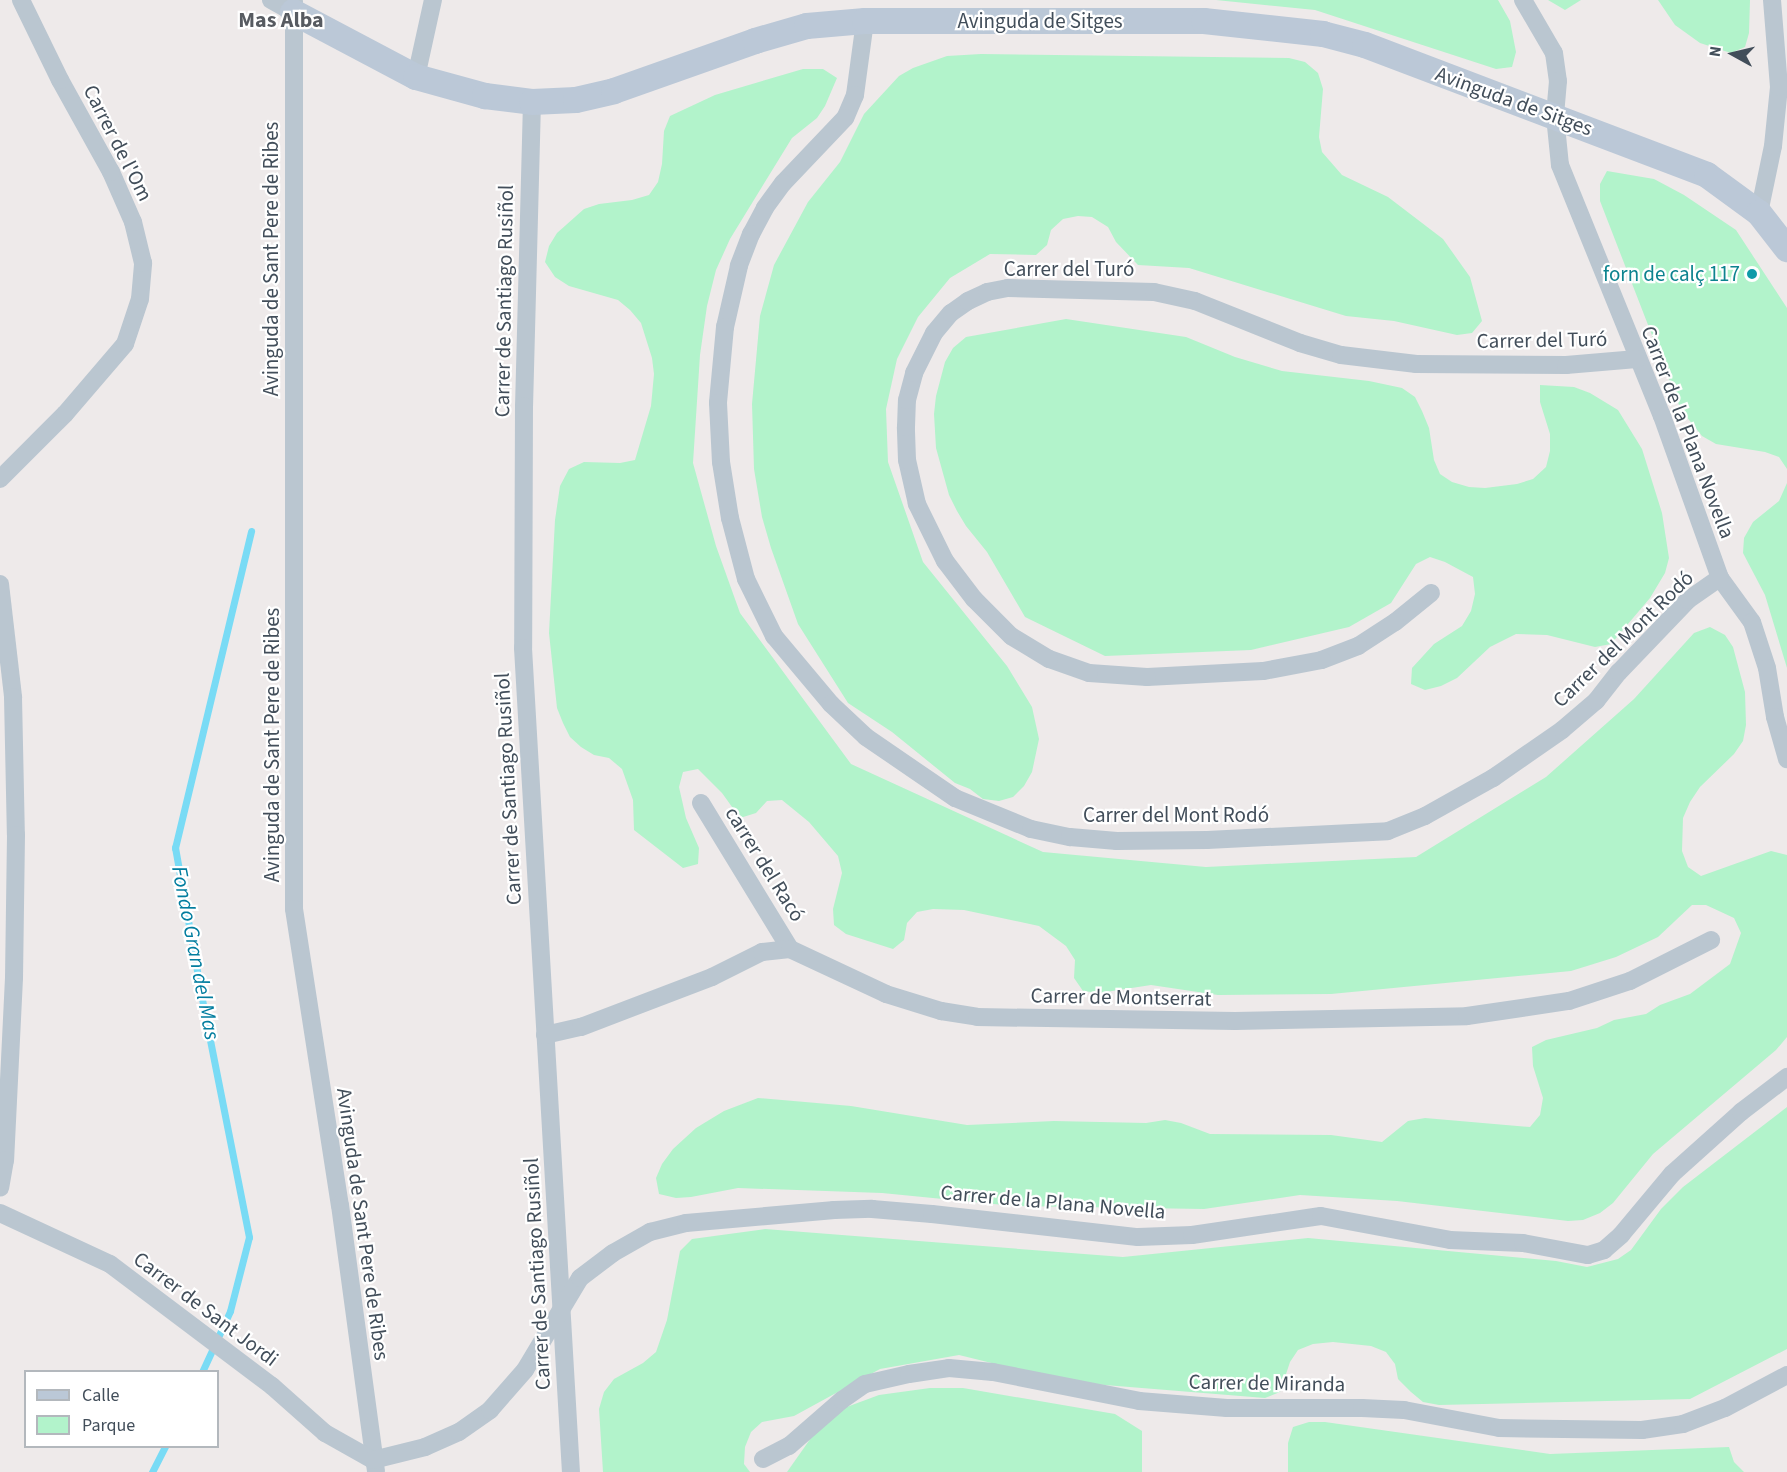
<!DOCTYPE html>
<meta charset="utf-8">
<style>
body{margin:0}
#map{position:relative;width:1787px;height:1472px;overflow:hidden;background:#eeeaea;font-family:"Source Sans 3",sans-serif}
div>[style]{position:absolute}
.green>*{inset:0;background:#b2f3cb}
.stream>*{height:7px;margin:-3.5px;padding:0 3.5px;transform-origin:3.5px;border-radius:3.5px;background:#79dbf5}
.street>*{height:18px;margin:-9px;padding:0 9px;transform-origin:9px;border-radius:9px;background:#bac6d0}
.secondary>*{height:26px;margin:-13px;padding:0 13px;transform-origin:13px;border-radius:13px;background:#bbc8d7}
.dots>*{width:16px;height:16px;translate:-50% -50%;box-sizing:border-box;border:3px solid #fff;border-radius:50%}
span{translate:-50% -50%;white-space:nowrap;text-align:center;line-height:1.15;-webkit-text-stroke:4.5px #fff;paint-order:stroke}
.street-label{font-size:21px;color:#424e5a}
.culture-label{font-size:21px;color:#0d838f}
.right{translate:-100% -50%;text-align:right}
.neighbourhood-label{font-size:22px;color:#575b61;font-weight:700}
.water-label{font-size:22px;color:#027d9f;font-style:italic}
.legend{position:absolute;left:24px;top:1370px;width:195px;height:78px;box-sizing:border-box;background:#fff;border:2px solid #b3b8bd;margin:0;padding:8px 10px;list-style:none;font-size:18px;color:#424e5a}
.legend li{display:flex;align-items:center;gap:12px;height:30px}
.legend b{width:30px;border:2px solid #b3b8bd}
.north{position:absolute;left:1703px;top:24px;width:60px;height:60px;-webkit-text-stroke:4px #fff;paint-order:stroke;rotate:278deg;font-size:16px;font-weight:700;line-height:24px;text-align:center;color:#424e5a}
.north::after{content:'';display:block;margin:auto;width:21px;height:27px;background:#424e5a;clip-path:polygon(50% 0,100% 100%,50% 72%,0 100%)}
</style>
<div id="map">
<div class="green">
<i style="clip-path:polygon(1216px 0,1498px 0,1510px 21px,1516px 52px,1512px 67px,1496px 69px,1315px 10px)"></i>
<i style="clip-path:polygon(1548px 0,1581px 0,1565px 10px)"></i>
<i style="clip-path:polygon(1658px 0,1750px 0,1749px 33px,1745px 47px,1731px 53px,1700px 43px,1675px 25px)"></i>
<i style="clip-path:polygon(981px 54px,1289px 58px,1305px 62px,1318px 73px,1323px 89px,1319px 137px,1322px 152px,1342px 175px,1388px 197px,1443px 239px,1470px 277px,1482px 321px,1472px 333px,1457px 335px,1394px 321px,1346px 316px,1189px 268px,1138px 265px,1116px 242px,1108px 227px,1092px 217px,1078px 216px,1063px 219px,1051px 230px,1047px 245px,1036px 255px,990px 254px,950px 278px,918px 317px,897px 359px,886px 409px,888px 462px,923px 562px,1007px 666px,1032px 707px,1039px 739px,1032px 772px,1024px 786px,1013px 797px,999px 801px,983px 799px,970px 789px,955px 783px,892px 732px,848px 703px,798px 624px,771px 548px,762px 517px,754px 469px,752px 404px,760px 316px,774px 265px,808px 202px,840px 162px,864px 114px,899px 76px,913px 68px,947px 56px)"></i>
<i style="clip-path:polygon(803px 69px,823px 69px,837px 78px,825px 106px,817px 118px,792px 138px,730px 239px,716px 270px,707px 306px,700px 355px,693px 463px,716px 546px,740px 613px,851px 764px,1043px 852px,1206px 867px,1416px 857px,1546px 777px,1634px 699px,1694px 633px,1710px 627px,1725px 635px,1733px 647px,1745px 692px,1746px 725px,1743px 741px,1734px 754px,1700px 787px,1690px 802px,1683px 818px,1682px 851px,1688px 867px,1701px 876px,1771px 851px,1787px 855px,1787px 1037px,1776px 1050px,1653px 1154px,1613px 1203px,1600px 1213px,1583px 1220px,1568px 1221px,1397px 1201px,1300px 1195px,1204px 1209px,1014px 1206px,882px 1193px,738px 1188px,691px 1197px,676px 1198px,659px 1194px,656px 1178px,662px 1164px,673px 1149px,696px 1128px,724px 1111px,758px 1098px,851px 1106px,967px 1125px,1054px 1121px,1146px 1123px,1165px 1120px,1181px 1123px,1210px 1134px,1331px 1135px,1382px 1142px,1408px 1121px,1425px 1118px,1530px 1127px,1540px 1115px,1543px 1098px,1533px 1066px,1532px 1047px,1546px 1040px,1597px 1028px,1614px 1020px,1646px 1014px,1660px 1005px,1690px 994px,1730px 964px,1741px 933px,1734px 918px,1706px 905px,1692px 905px,1658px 937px,1616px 957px,1571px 971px,1331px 994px,1218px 995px,1151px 985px,1099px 993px,1083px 991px,1074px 978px,1075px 960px,1066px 946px,1039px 926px,964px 910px,933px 909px,917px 912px,907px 923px,904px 940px,893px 949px,846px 934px,834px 925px,833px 909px,842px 873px,838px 856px,809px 822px,782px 800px,767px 801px,756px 813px,740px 818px,722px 793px,698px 769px,683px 772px,679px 787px,686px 818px,699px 848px,698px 864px,683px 868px,634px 830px,633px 800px,622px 769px,609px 758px,594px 755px,581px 747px,570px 737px,563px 723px,557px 708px,549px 633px,555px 520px,560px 486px,569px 469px,584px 462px,620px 463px,635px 460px,651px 406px,654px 374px,652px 358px,641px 323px,630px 310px,618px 300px,569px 286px,555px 277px,545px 262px,549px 246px,557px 233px,584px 209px,599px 204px,632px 200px,649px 195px,658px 182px,662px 164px,664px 131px,670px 116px,715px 95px)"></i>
<i style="clip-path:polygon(1607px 171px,1654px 179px,1684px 195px,1736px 230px,1787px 308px,1787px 469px,1779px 457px,1765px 452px,1716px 444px,1702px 436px,1681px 410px,1600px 201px,1600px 184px)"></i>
<i style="clip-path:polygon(1066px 319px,1186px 337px,1235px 357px,1282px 371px,1369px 381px,1402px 388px,1415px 397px,1422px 411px,1429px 428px,1434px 460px,1440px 474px,1452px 482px,1469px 487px,1485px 488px,1517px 484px,1533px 479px,1546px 467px,1550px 451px,1550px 434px,1540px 402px,1540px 385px,1574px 387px,1590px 393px,1618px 410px,1642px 449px,1662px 513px,1669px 558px,1665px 573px,1650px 598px,1611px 644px,1595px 647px,1547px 635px,1516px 634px,1490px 647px,1457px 678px,1441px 686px,1425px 690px,1411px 684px,1412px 668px,1434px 644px,1462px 626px,1471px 611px,1475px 594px,1473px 577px,1445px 562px,1430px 557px,1416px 564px,1391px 603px,1349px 627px,1251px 650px,1105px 656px,1025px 617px,987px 552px,966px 526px,957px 511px,949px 495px,936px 448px,934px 414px,936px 396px,945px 362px,953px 348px,966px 337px)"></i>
<i style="clip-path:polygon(1787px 483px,1787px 668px,1765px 595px,1743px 553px,1744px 538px,1753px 522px,1779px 501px)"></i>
<i style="clip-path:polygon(1787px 1107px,1787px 1349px,1690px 1399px,1439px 1405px,1423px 1402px,1411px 1392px,1398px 1379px,1395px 1364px,1386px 1352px,1371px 1346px,1333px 1342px,1313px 1344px,1298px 1350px,1290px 1362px,1280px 1392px,1265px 1398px,1068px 1382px,959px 1355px,880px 1369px,794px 1416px,762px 1422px,751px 1432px,745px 1447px,744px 1464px,750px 1472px,603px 1472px,599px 1409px,604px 1392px,614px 1379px,643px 1363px,656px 1352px,667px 1320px,680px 1251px,692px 1239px,765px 1229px,1123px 1257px,1308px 1238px,1556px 1261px,1587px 1267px,1618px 1259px,1631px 1250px,1661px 1209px,1683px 1187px)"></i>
<i style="clip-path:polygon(930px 1388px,963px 1388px,1115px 1414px,1142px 1431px,1142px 1472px,787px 1472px,818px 1428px,844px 1408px,879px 1395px)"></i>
<i style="clip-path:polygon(1309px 1422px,1325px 1422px,1550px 1454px,1729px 1447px,1734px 1462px,1744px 1472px,1288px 1472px,1288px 1443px,1293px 1427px)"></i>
</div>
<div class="stream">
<i style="left:202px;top:1372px;width:67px;rotate:-65.3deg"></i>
<i style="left:230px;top:1311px;width:76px;rotate:-75.6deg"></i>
<i style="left:249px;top:1237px;width:231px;rotate:-101.2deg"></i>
<i style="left:204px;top:1010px;width:165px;rotate:-100.1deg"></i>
<i style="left:175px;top:848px;width:326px;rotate:-76.5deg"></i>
<i style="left:152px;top:1472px;width:29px;rotate:-63deg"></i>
</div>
<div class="street">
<i style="left:271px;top:0;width:25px;rotate:29deg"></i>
<i style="left:1523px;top:0;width:61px;rotate:59.7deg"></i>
<i style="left:1554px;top:53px;width:28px;rotate:82deg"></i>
<i style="left:1558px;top:81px;width:35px;rotate:95deg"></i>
<i style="left:1555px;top:116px;width:49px;rotate:84.2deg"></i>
<i style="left:1560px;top:165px;width:271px;rotate:67.9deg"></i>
<i style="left:1662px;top:416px;width:172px;rotate:70.3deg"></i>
<i style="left:1720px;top:578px;width:54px;rotate:54deg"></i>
<i style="left:1752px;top:622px;width:48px;rotate:71.9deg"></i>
<i style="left:1767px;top:668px;width:50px;rotate:80.7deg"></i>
<i style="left:1775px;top:717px;width:44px;rotate:74.1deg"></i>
<i style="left:294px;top:2px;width:907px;rotate:90deg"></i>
<i style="left:294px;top:909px;width:300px;rotate:81.2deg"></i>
<i style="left:340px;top:1205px;width:268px;rotate:82.3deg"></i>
<i style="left:865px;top:21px;width:75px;rotate:97.7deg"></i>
<i style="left:855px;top:95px;width:25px;rotate:113deg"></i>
<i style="left:845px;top:118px;width:90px;rotate:133.6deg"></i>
<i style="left:783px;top:183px;width:31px;rotate:126deg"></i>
<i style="left:765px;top:208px;width:30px;rotate:118deg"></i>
<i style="left:751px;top:234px;width:34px;rotate:111deg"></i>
<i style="left:739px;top:266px;width:63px;rotate:102.9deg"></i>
<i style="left:725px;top:327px;width:76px;rotate:95.3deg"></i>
<i style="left:718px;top:403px;width:59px;rotate:87.1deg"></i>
<i style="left:721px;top:462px;width:57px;rotate:80.9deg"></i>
<i style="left:730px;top:518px;width:63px;rotate:75.3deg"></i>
<i style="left:746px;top:579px;width:64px;rotate:63.8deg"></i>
<i style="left:774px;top:636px;width:89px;rotate:50deg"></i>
<i style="left:831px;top:704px;width:48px;rotate:43.3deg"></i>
<i style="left:866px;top:737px;width:108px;rotate:34.4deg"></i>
<i style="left:955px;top:798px;width:82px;rotate:22.2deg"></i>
<i style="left:1031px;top:829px;width:40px;rotate:12deg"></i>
<i style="left:1070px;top:837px;width:47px;rotate:4.9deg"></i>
<i style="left:1117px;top:841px;width:90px;rotate:-0.6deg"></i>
<i style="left:1207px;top:840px;width:181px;rotate:-2.8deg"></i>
<i style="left:1388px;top:831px;width:40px;rotate:-22deg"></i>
<i style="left:1425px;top:816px;width:78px;rotate:-29.2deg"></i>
<i style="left:1493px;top:778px;width:84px;rotate:-34.8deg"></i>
<i style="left:1562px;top:730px;width:45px;rotate:-40.5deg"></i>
<i style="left:1596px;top:701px;width:37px;rotate:-52deg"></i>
<i style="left:1619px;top:672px;width:100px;rotate:-46.2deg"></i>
<i style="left:1688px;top:600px;width:39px;rotate:-35deg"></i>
<i style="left:416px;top:77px;width:79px;rotate:-77.6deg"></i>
<i style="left:532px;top:102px;width:304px;rotate:91.5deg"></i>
<i style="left:524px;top:406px;width:242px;rotate:90.2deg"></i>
<i style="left:523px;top:648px;width:825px;rotate:86.67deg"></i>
<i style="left:1759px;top:213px;width:68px;rotate:-78.2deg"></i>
<i style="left:1773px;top:146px;width:59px;rotate:-84.2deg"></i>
<i style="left:1779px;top:87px;width:87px;rotate:-94.6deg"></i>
<i style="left:0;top:479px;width:92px;rotate:-45deg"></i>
<i style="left:65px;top:414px;width:92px;rotate:-49.4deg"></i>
<i style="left:125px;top:344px;width:47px;rotate:-71.6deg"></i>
<i style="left:140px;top:299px;width:36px;rotate:-85deg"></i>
<i style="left:143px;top:263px;width:42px;rotate:-103.7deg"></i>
<i style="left:133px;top:222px;width:55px;rotate:-113.7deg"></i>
<i style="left:111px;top:172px;width:105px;rotate:-119deg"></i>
<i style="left:60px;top:80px;width:89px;rotate:-116deg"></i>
<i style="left:0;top:584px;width:114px;rotate:83.4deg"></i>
<i style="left:13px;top:697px;width:138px;rotate:88.8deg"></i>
<i style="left:16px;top:835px;width:143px;rotate:90.8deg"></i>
<i style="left:14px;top:978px;width:182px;rotate:92.8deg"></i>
<i style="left:5px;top:1160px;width:28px;rotate:100deg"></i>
<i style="left:1431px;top:593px;width:46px;rotate:141.1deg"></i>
<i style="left:1395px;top:622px;width:44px;rotate:147deg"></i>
<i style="left:1358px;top:646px;width:39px;rotate:159deg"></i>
<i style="left:1322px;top:660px;width:60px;rotate:169.4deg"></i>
<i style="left:1263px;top:671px;width:116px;rotate:177deg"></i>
<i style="left:1147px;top:677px;width:58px;rotate:-176.1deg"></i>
<i style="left:1089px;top:673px;width:42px;rotate:-160.7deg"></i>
<i style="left:1049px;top:659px;width:44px;rotate:-148.8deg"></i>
<i style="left:1011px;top:636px;width:52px;rotate:-135deg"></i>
<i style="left:974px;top:599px;width:48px;rotate:-127.3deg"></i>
<i style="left:945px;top:561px;width:64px;rotate:-116.2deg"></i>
<i style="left:917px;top:504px;width:45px;rotate:-102.8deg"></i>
<i style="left:907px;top:460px;width:33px;rotate:-92deg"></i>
<i style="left:906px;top:427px;width:27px;rotate:-88deg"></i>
<i style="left:907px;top:400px;width:28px;rotate:-75deg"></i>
<i style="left:914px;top:373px;width:45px;rotate:-63.4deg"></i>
<i style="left:934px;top:333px;width:26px;rotate:-50deg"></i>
<i style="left:951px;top:313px;width:21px;rotate:-35deg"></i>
<i style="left:968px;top:301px;width:21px;rotate:-25deg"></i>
<i style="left:987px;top:292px;width:21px;rotate:-11deg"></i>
<i style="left:1008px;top:288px;width:146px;rotate:1.6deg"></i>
<i style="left:1154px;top:292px;width:42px;rotate:12.4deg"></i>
<i style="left:1195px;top:301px;width:113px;rotate:21.8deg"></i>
<i style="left:1300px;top:343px;width:43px;rotate:16.3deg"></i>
<i style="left:1341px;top:355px;width:76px;rotate:6.8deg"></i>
<i style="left:1416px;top:364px;width:150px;rotate:0.4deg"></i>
<i style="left:1566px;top:365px;width:71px;rotate:-4.8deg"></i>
<i style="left:701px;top:803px;width:171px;rotate:58.6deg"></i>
<i style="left:545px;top:1035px;width:37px;rotate:-13deg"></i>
<i style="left:581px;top:1027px;width:140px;rotate:-20.9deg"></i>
<i style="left:712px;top:977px;width:56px;rotate:-26.6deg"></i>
<i style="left:762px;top:952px;width:28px;rotate:-6deg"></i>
<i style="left:790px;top:949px;width:106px;rotate:25.1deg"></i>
<i style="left:886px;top:994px;width:58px;rotate:17.2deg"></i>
<i style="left:941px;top:1011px;width:36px;rotate:9deg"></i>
<i style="left:977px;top:1017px;width:258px;rotate:0.9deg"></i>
<i style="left:1235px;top:1021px;width:232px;rotate:-1.2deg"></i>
<i style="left:1467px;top:1016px;width:103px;rotate:-8.4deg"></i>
<i style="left:1569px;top:1001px;width:64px;rotate:-18.2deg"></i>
<i style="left:1630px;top:981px;width:91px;rotate:-26.8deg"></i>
<i style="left:0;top:1213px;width:121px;rotate:24.9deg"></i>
<i style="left:110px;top:1264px;width:203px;rotate:37deg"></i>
<i style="left:272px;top:1386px;width:71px;rotate:41.6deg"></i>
<i style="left:325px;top:1433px;width:55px;rotate:29.4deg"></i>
<i style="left:763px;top:1459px;width:29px;rotate:-27deg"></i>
<i style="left:789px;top:1446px;width:70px;rotate:-41deg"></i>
<i style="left:842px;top:1400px;width:28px;rotate:-35deg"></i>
<i style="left:865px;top:1384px;width:45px;rotate:-12.8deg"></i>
<i style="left:909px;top:1374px;width:40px;rotate:-8.5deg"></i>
<i style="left:949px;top:1368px;width:44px;rotate:5.2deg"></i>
<i style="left:993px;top:1372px;width:149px;rotate:11.2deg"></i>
<i style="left:1139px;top:1401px;width:88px;rotate:4.5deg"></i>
<i style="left:1227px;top:1408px;width:135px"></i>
<i style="left:1362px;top:1408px;width:42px;rotate:2.7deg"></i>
<i style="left:1404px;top:1410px;width:97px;rotate:10.7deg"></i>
<i style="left:1499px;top:1428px;width:65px;rotate:0.9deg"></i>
<i style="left:1564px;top:1429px;width:78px;rotate:0.7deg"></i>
<i style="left:1642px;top:1430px;width:41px;rotate:-8.3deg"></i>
<i style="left:1683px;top:1424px;width:45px;rotate:-20.9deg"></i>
<i style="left:1725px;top:1408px;width:70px;rotate:-28deg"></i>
<i style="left:373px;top:1460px;width:54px;rotate:-14deg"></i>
<i style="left:425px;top:1447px;width:37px;rotate:-24deg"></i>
<i style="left:459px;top:1432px;width:38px;rotate:-35deg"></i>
<i style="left:490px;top:1410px;width:53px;rotate:-48.8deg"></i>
<i style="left:525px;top:1370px;width:107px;rotate:-59.1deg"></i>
<i style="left:580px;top:1278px;width:41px;rotate:-37.1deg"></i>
<i style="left:613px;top:1253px;width:43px;rotate:-29.6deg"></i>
<i style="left:650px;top:1232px;width:37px;rotate:-14deg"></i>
<i style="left:686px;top:1223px;width:149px;rotate:-5deg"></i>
<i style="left:834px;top:1210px;width:38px;rotate:-2deg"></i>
<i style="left:872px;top:1209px;width:60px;rotate:4.8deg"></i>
<i style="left:932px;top:1214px;width:207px;rotate:6.4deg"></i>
<i style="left:1138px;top:1237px;width:54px;rotate:-2.1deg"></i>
<i style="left:1192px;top:1235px;width:130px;rotate:-8.4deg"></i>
<i style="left:1321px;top:1216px;width:131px;rotate:10.5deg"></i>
<i style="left:1450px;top:1240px;width:73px;rotate:2.4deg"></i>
<i style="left:1523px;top:1243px;width:66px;rotate:10.5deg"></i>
<i style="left:1588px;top:1255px;width:17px;rotate:-17deg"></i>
<i style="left:1604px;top:1250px;width:23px;rotate:-41deg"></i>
<i style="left:1621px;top:1235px;width:80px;rotate:-50.1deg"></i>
<i style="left:1672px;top:1174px;width:93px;rotate:-41.9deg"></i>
<i style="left:1741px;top:1112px;width:58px;rotate:-37.3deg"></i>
</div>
<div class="secondary">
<i style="left:293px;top:12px;width:139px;rotate:27.9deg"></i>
<i style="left:416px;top:77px;width:72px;rotate:15.4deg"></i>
<i style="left:485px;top:96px;width:47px;rotate:7.3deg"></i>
<i style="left:532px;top:102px;width:44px;rotate:-2.6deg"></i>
<i style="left:576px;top:100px;width:39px;rotate:-13deg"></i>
<i style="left:614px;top:91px;width:150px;rotate:-19.5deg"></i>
<i style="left:755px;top:41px;width:54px;rotate:-16.1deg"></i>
<i style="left:807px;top:26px;width:58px;rotate:-4.9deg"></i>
<i style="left:865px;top:21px;width:339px"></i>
<i style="left:1204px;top:21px;width:120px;rotate:6.2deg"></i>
<i style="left:1323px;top:34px;width:43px;rotate:14.7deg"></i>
<i style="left:1365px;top:45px;width:366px;rotate:20.8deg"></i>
<i style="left:1707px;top:175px;width:64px;rotate:36.2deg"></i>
<i style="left:1759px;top:213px;width:46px;rotate:52.1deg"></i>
</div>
<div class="dots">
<i style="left:1752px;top:274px;background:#0f9aa8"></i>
</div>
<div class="street-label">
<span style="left:1040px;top:21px">Avinguda de Sitges</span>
<span style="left:1514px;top:101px;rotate:20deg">Avinguda de Sitges</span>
<span style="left:118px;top:143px;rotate:63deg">Carrer de l'Om</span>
<span style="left:271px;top:259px;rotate:-90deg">Avinguda de Sant Pere de Ribes</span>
<span style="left:1069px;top:269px">Carrer del Turó</span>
<span style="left:504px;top:301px;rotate:-89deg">Carrer de Santiago Rusiñol</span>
<span style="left:1542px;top:340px;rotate:-1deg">Carrer del Turó</span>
<span style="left:1688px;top:432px;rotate:69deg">Carrer de la Plana Novella</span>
<span style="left:1623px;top:639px;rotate:-44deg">Carrer del Mont Rodó</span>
<span style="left:272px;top:745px;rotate:-90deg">Avinguda de Sant Pere de Ribes</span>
<span style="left:508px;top:789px;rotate:-93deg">Carrer de Santiago Rusiñol</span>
<span style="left:1176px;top:815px">Carrer del Mont Rodó</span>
<span style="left:765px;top:864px;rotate:58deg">carrer del Racó</span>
<span style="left:1121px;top:997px;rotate:1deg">Carrer de Montserrat</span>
<span style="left:1053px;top:1202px;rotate:5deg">Carrer de la Plana Novella</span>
<span style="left:363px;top:1224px;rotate:82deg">Avinguda de Sant Pere de Ribes</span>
<span style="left:537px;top:1274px;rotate:-93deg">Carrer de Santiago Rusiñol</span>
<span style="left:206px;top:1309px;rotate:37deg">Carrer de Sant Jordi</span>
<span style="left:1267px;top:1383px;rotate:1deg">Carrer de Miranda</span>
</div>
<div class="culture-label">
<span class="right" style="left:1740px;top:274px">forn de calç 117</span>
</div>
<div class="neighbourhood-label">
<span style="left:281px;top:21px">Mas Alba</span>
</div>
<div class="water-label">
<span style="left:195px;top:953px;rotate:79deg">Fondo Gran del Mas</span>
</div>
<ul class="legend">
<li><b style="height:8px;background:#bbc8d7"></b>Calle</li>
<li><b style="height:16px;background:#b2f3cb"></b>Parque</li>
</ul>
<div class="north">N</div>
</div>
